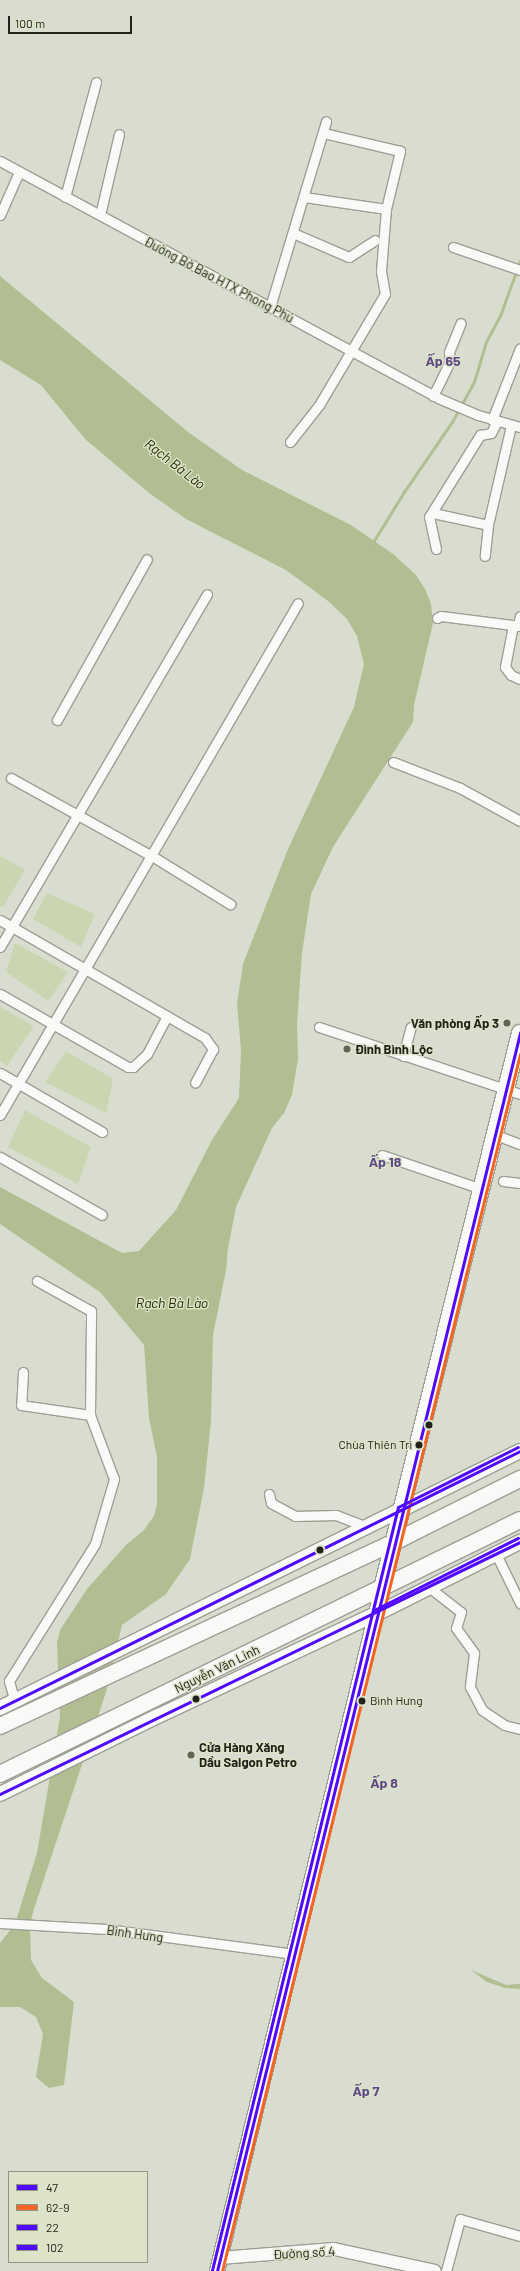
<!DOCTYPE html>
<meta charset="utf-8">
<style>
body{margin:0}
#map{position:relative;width:520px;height:2271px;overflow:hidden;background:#d9ddcf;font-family:Barlow,sans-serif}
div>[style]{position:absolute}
.green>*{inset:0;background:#ccd5b1}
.water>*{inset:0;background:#b2bd92}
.stream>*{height:2.5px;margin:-1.25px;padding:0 1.25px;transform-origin:1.25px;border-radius:1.25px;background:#b2bd92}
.roads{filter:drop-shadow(1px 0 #9c9f94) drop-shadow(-1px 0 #9c9f94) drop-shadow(0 1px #9c9f94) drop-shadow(0 -1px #9c9f94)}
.street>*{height:9px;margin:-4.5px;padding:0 4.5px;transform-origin:4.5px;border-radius:4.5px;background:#f9faf8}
.secondary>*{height:12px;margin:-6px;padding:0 6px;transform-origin:6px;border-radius:6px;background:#f9faf8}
.primary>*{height:14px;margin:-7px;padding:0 7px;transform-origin:7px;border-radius:7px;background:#f9faf8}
.highway>*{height:16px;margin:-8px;padding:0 8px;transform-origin:8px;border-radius:8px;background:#f9faf8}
.bus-1>*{height:3px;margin:-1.5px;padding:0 1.5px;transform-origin:1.5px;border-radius:1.5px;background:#4f0aff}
.bus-2>*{height:3px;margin:-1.5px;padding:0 1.5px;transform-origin:1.5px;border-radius:1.5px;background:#f26522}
.bus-3>*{height:3px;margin:-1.5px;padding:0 1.5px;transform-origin:1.5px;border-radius:1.5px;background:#4f0aff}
.bus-4>*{height:3px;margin:-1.5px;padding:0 1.5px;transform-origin:1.5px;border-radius:1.5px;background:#4f0aff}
.dots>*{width:11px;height:11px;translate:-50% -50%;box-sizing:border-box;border:2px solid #dce3c9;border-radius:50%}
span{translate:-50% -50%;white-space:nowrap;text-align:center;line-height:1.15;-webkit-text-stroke:3px #dce3c9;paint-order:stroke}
.bus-label{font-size:12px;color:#21231a}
.right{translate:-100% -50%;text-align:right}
.left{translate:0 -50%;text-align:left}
.street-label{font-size:13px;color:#21231a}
.poi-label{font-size:13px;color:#21231a;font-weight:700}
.neighbourhood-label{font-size:14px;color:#5e4784;font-weight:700}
.water-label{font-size:14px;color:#262d02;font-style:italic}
.legend{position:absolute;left:8px;top:2171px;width:140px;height:92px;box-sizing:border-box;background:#dce3c9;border:1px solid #919683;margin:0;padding:5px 7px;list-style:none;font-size:12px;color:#21231a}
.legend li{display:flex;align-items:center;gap:8px;height:20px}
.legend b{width:20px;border:1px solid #919683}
.scale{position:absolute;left:8px;top:16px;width:124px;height:18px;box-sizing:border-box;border:2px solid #21231a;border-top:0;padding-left:5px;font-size:12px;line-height:14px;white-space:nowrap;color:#21231a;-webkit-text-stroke:3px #dce3c9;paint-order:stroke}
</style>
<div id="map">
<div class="green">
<i style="clip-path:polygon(0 856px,25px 870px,3px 907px,0 906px)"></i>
<i style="clip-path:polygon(47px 893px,95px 914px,81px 947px,33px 919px)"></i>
<i style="clip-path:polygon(15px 943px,68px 972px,48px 1001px,6px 972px)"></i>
<i style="clip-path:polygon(0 1007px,34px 1026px,7px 1066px,0 1061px)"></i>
<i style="clip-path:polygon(66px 1051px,113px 1079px,106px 1113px,45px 1082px)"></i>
<i style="clip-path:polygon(25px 1110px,91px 1147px,78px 1184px,8px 1147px)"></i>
</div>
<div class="water">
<i style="clip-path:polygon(0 276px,188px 432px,242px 470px,351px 525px,393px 554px,416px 575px,425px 589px,431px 604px,433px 623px,414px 705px,413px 722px,333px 847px,311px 894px,302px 953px,297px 1023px,298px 1059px,292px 1095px,284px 1113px,272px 1128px,236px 1207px,228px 1248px,226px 1270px,213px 1335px,211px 1421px,204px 1488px,190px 1559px,166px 1594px,122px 1625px,106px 1692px,33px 1912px,30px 1925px,31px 1960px,42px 1978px,74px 2002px,64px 2085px,49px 2088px,36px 2077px,43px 2034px,36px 2017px,20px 2007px,0 2007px,0 1943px,15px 1924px,37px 1853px,60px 1717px,57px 1643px,60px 1630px,87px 1589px,126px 1545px,144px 1530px,154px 1516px,157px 1504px,157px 1457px,149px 1418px,144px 1345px,100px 1292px,0 1224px,0 1187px,122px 1253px,139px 1251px,176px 1210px,212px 1140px,239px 1098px,241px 1050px,237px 1003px,243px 964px,288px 849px,354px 707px,364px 664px,357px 636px,347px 619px,328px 601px,286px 570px,186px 519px,149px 493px,85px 439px,41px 385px,0 360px)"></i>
<i style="clip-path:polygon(471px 1970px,506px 1985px,520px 1984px,520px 1989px,505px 1988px,487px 1982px)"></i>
</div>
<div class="stream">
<i style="left:372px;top:544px;width:61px;rotate:-58.4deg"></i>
<i style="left:404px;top:492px;width:85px;rotate:-55.6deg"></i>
<i style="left:452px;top:422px;width:46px;rotate:-61.2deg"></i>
<i style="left:474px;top:382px;width:42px;rotate:-73.3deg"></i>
<i style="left:486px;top:342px;width:30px;rotate:-62deg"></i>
<i style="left:500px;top:316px;width:59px;rotate:-70deg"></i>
</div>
<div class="roads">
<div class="street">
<i style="left:0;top:161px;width:498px;rotate:28.4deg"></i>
<i style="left:438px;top:398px;width:43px;rotate:23deg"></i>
<i style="left:478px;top:415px;width:44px;rotate:15.9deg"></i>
<i style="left:65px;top:197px;width:119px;rotate:-74.9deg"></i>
<i style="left:304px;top:197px;width:83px;rotate:8.3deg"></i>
<i style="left:0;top:215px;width:47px;rotate:-66.2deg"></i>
<i style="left:100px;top:215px;width:83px;rotate:-76.8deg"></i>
<i style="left:293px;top:233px;width:61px;rotate:23.2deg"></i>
<i style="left:349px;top:257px;width:31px;rotate:-33deg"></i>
<i style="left:453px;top:247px;width:71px;rotate:18.9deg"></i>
<i style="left:270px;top:307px;width:194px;rotate:-73.2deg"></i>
<i style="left:433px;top:396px;width:39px;rotate:-64deg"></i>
<i style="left:450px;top:361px;width:9px;rotate:-96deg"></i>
<i style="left:449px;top:352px;width:31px;rotate:-68deg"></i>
<i style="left:492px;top:420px;width:77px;rotate:-68.7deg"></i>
<i style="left:290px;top:442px;width:47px;rotate:-51.9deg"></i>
<i style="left:319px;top:405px;width:129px;rotate:-59.3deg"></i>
<i style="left:385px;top:294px;width:23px;rotate:-100deg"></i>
<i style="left:381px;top:271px;width:62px;rotate:-85.4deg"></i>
<i style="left:386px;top:209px;width:60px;rotate:-76.4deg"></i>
<i style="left:400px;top:151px;width:79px;rotate:-166.8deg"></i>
<i style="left:433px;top:513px;width:56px;rotate:12.3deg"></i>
<i style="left:488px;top:525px;width:31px;rotate:96deg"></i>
<i style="left:488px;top:525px;width:103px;rotate:-77deg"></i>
<i style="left:436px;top:549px;width:33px;rotate:-102deg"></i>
<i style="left:429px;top:517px;width:97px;rotate:-58.1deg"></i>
<i style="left:480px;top:435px;width:11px;rotate:-10deg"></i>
<i style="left:491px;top:433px;width:13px;rotate:-63deg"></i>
<i style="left:437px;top:618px;width:4px;rotate:-27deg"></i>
<i style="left:441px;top:616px;width:80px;rotate:7.2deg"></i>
<i style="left:513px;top:625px;width:43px;rotate:100.8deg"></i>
<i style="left:505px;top:667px;width:10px;rotate:53deg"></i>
<i style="left:511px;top:675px;width:10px;rotate:24deg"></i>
<i style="left:518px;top:626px;width:10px;rotate:-79deg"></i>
<i style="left:57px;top:720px;width:184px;rotate:-60.8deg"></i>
<i style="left:393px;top:762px;width:72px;rotate:21.2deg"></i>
<i style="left:460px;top:788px;width:68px;rotate:28.8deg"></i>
<i style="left:11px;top:778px;width:161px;rotate:29deg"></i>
<i style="left:152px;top:856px;width:92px;rotate:31.6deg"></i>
<i style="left:0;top:920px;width:237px;rotate:29.9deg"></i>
<i style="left:205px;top:1038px;width:14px;rotate:54deg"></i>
<i style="left:213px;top:1049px;width:38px;rotate:118deg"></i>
<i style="left:0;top:947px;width:409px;rotate:-59.6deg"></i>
<i style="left:0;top:994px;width:147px;rotate:29.7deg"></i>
<i style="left:128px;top:1067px;width:5px"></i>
<i style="left:133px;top:1067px;width:19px;rotate:-43deg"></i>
<i style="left:147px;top:1054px;width:43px;rotate:-62.2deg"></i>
<i style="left:319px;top:1027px;width:212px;rotate:18.4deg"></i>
<i style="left:403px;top:1056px;width:30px;rotate:-75deg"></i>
<i style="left:0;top:1073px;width:118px;rotate:30deg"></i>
<i style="left:0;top:1115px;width:592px;rotate:-59.8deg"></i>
<i style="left:496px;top:1135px;width:26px;rotate:21deg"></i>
<i style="left:382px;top:1155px;width:106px;rotate:18.8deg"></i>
<i style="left:0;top:1157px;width:117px;rotate:29.6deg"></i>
<i style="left:503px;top:1181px;width:17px;rotate:7deg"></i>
<i style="left:23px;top:1372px;width:33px;rotate:93deg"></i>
<i style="left:21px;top:1405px;width:70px;rotate:8.2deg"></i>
<i style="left:269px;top:1494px;width:9px;rotate:77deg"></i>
<i style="left:271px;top:1503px;width:27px;rotate:28deg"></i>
<i style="left:295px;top:1516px;width:41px;rotate:-1.4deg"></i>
<i style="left:336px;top:1515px;width:34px;rotate:21deg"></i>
<i style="left:496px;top:1554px;width:55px;rotate:63.9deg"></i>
<i style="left:430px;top:1588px;width:39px;rotate:38deg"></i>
<i style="left:461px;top:1612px;width:17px;rotate:107deg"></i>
<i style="left:456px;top:1628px;width:31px;rotate:54deg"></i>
<i style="left:474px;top:1653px;width:34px;rotate:97deg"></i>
<i style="left:470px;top:1687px;width:26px;rotate:62deg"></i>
<i style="left:482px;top:1710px;width:27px;rotate:34deg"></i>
<i style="left:504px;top:1725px;width:16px;rotate:14deg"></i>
<i style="left:15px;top:1702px;width:22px;rotate:-106deg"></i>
<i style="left:9px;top:1681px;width:162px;rotate:-57.9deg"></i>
<i style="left:95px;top:1544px;width:68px;rotate:-73.7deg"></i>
<i style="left:114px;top:1479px;width:68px;rotate:-110.6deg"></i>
<i style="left:90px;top:1415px;width:104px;rotate:-89.4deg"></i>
<i style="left:91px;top:1311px;width:62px;rotate:-150.9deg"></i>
<i style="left:0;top:1923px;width:107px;rotate:3.2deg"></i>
<i style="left:107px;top:1929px;width:189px;rotate:7.6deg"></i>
<i style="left:446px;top:2271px;width:54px;rotate:-74.9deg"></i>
<i style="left:460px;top:2219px;width:62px;rotate:15.8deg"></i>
</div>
<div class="secondary">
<i style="left:220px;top:2258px;width:114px;rotate:-4.5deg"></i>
<i style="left:334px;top:2249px;width:103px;rotate:12.3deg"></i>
</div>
<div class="primary">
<i style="left:0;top:1708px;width:580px;rotate:-26.3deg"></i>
<i style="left:0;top:1794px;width:174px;rotate:-26.3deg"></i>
<i style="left:156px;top:1717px;width:243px;rotate:-25.1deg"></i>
<i style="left:376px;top:1614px;width:161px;rotate:-26.6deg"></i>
<i style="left:217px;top:2271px;width:703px;rotate:-76.42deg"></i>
</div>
<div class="highway">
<i style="left:382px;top:1588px;width:572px;rotate:-76.04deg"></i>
<i style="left:0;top:1726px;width:435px;rotate:-25deg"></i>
<i style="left:394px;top:1542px;width:141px;rotate:-26.6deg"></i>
<i style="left:0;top:1774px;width:579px;rotate:-26.03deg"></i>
</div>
</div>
<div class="bus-1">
<i style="left:217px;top:2271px;width:1275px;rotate:-76.25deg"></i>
</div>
<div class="bus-2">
<i style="left:222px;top:2271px;width:1253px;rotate:-76.24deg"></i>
</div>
<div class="bus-3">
<i style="left:374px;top:1610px;width:161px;rotate:-26.6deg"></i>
<i style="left:212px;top:2270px;width:785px;rotate:-76.3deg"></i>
<i style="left:398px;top:1507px;width:134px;rotate:-26.6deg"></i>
</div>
<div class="bus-4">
<i style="left:0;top:1708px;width:580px;rotate:-26.3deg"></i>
<i style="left:0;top:1794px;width:578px;rotate:-25.86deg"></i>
</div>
<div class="dots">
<i style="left:507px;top:1023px;background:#616459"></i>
<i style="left:347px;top:1049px;background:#616459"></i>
<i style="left:429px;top:1425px;background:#21231a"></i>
<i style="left:419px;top:1445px;background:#21231a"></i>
<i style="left:320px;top:1550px;background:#21231a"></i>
<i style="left:196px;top:1699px;background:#21231a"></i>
<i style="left:362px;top:1701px;background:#21231a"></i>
<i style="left:191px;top:1755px;background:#616459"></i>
</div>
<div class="bus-label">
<span class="right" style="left:412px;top:1445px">Chùa Thiên Trì</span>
<span class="left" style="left:370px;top:1701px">Bình Hưng</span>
</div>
<div class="street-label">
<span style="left:219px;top:280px;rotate:28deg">Đường Bờ Bao HTX Phong Phú</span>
<span style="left:217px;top:1669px;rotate:-26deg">Nguyễn Văn Linh</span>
<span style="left:135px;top:1934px;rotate:8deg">Bình Hưng</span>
<span style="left:304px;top:2253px;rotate:-3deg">Đường số 4</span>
</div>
<div class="poi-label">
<span class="right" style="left:499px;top:1023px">Văn phòng Ấp 3</span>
<span class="left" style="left:355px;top:1049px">Đình Bình Lộc</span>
<span class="left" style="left:199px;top:1755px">Cửa Hàng Xăng<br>Dầu Saigon Petro</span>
</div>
<div class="neighbourhood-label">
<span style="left:443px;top:361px">Ấp 65</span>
<span style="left:385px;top:1162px">Ấp 18</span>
<span style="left:384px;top:1783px">Ấp 8</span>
<span style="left:366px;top:2091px">Ấp 7</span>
</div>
<div class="water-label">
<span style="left:175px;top:464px;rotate:38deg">Rạch Bà Lào</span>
<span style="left:172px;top:1303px">Rạch Bà Lào</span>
</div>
<ul class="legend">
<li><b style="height:5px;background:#4f0aff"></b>47</li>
<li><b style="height:5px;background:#f26522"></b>62-9</li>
<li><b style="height:5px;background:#4f0aff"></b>22</li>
<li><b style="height:5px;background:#4f0aff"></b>102</li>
</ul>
<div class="scale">100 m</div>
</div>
